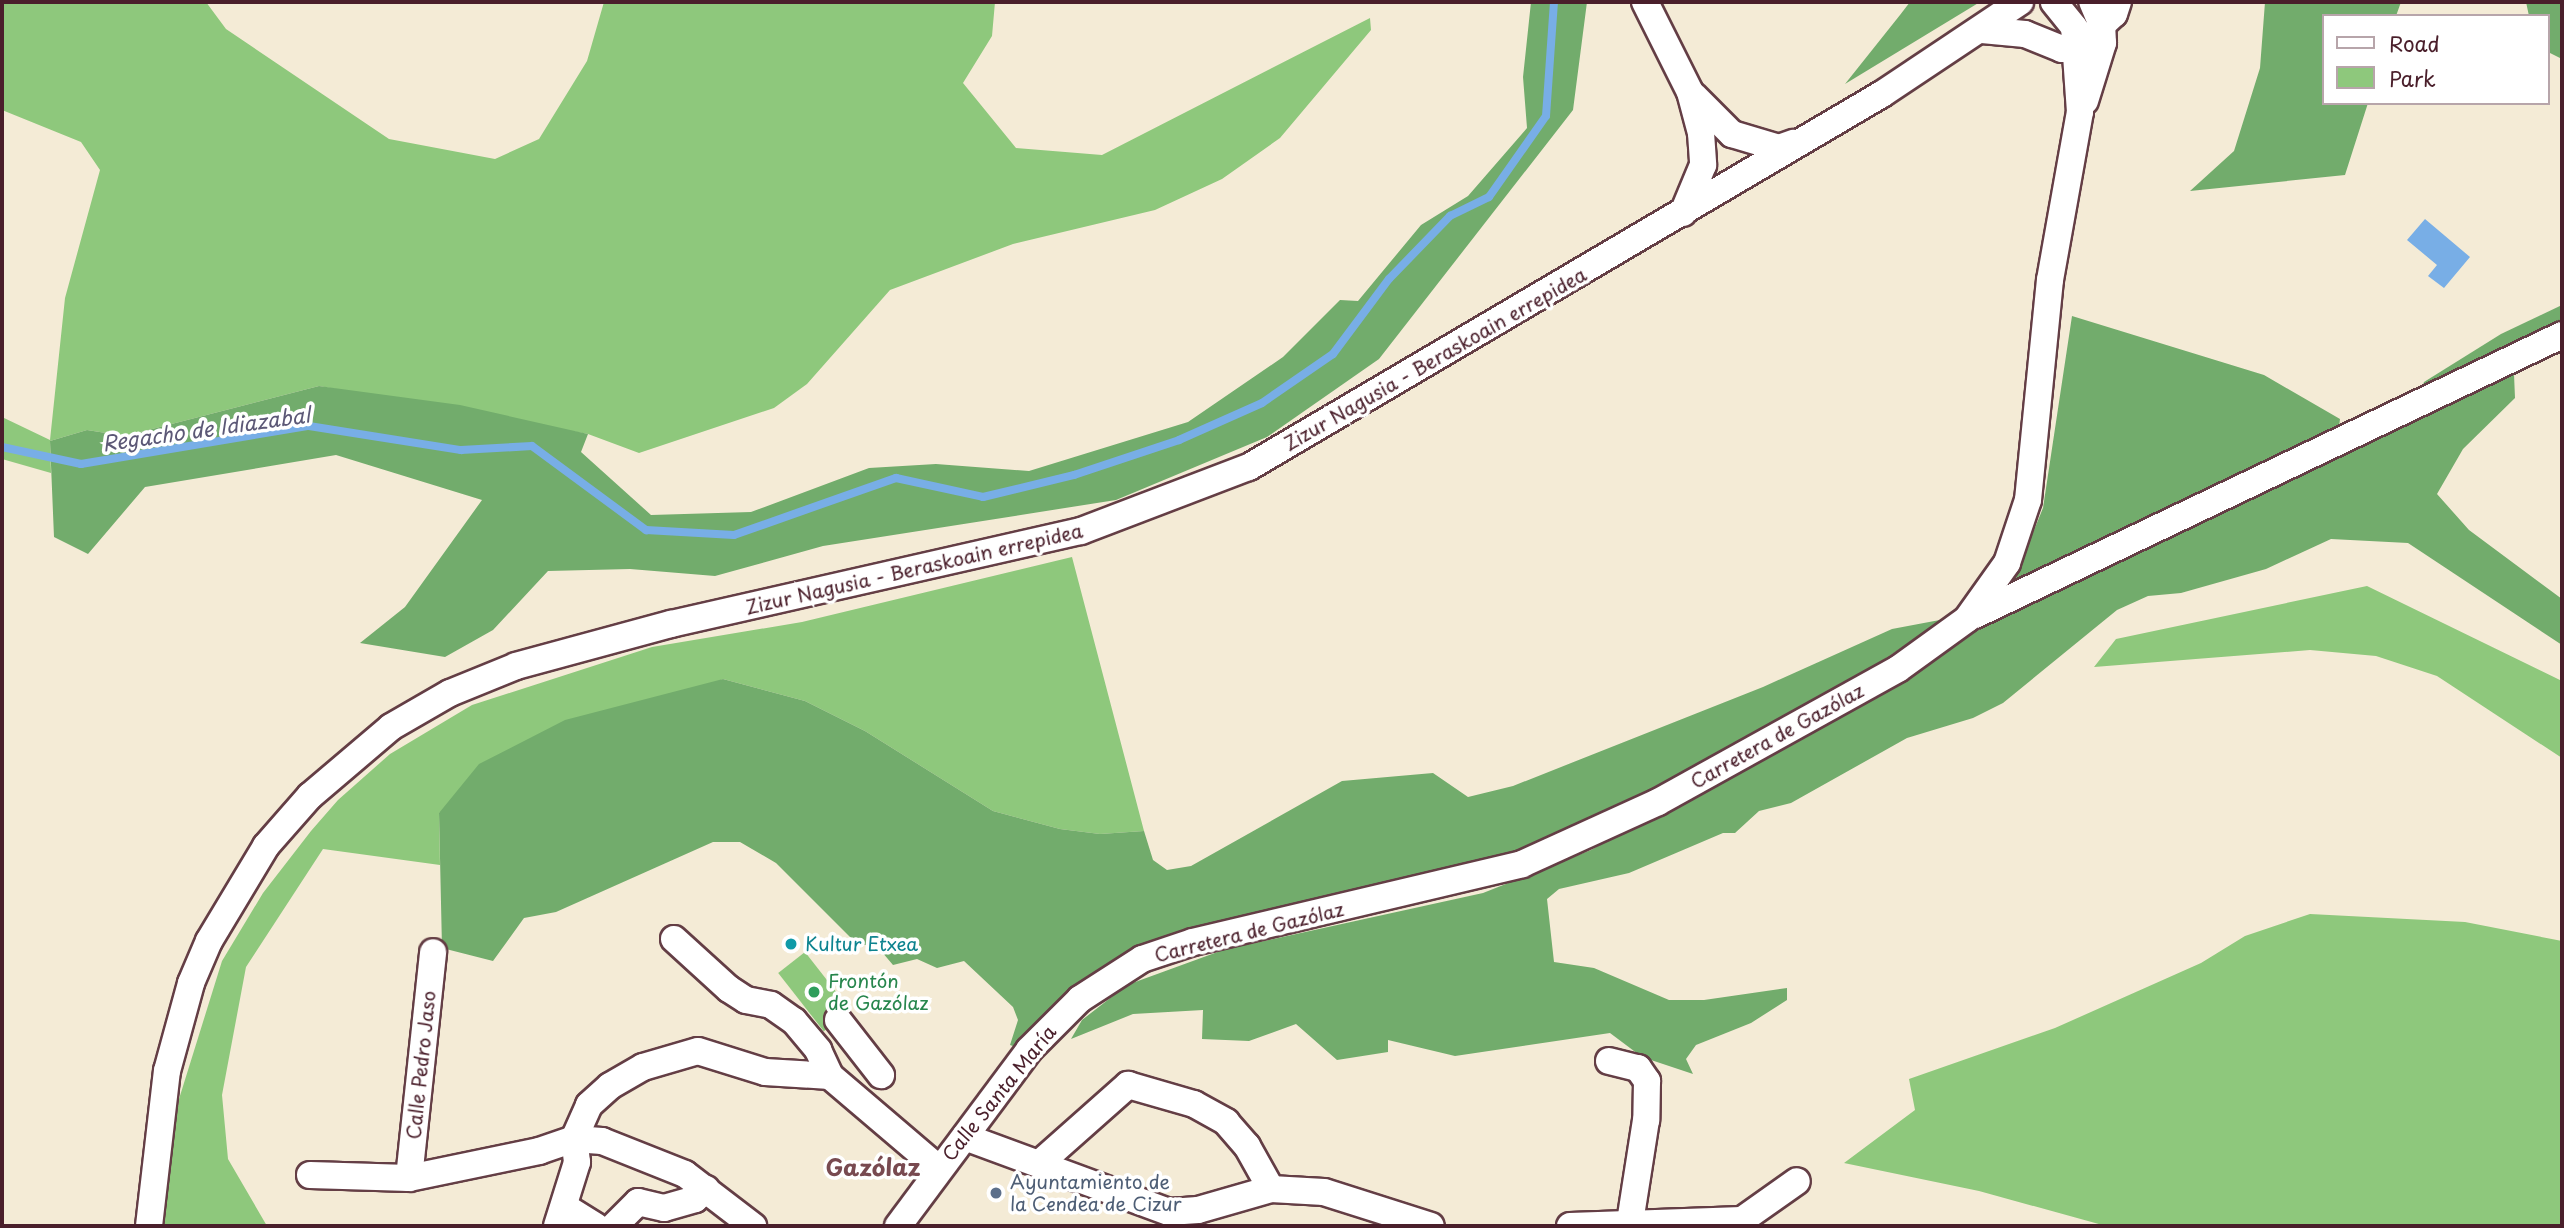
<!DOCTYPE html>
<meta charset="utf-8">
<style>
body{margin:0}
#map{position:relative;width:2564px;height:1228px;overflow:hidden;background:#f4ebd6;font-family:"Playpen Sans",sans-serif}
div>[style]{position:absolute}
.green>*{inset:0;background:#8ec87c;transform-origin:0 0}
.forest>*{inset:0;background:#72ac6c}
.water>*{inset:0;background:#78aee6}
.stream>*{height:8px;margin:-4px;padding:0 4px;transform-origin:4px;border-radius:4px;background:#78aee6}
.roads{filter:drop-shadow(2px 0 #643e45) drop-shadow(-2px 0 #643e45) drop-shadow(0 2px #643e45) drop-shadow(0 -2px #643e45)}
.minor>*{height:26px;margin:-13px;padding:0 13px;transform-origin:13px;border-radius:13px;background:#fff}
.dots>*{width:19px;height:19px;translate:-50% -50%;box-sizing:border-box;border:4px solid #fff;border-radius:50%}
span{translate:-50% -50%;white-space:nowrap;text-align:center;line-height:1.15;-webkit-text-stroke:7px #fff;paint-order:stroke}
.street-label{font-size:19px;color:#4a1f2b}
.culture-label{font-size:19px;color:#0d838f}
.left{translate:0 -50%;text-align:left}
.leisure-label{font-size:19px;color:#27864d}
.service-label{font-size:19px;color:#4e5e75}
.water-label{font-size:21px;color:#5c5876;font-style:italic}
.quarter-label{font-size:23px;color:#784a50;font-weight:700}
.frame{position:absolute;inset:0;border:4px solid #4a1f2b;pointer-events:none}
.legend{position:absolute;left:2322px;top:14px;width:228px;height:91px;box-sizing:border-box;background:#fff;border:2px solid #b7a5aa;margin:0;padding:9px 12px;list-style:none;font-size:21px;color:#4a1f2b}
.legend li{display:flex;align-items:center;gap:14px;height:35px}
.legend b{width:35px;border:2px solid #b7a5aa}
</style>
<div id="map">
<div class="green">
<i style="clip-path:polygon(2px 2px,206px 2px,226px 29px,389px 139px,495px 159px,539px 139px,587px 61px,604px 2px,995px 2px,992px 36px,963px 83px,1016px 148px,1102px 155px,1370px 18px,1371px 30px,1280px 138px,1222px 179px,1155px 210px,1013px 244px,890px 290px,807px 384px,774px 408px,639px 453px,588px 434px,319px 386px,125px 436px,87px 430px,50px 441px,51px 473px,2px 459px,2px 417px,50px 440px,65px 298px,100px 170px,81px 142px,2px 110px)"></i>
<i style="clip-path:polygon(1072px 557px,1144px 831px,1100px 834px,1060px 829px,993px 811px,865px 731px,805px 701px,723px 679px,439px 813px,440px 865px,323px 849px,246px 967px,222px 1095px,228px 1159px,267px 1226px,162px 1226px,179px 1099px,222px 961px,263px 893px,311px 831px,338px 800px,390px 754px,472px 705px,652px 647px,802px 622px)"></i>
<i style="clip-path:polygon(2367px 586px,2562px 681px,2562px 758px,2437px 676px,2376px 656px,2310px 650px,2094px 667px,2116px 639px)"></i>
<i style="clip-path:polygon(2310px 914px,2465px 922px,2562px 941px,2562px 1226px,2106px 1226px,1979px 1191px,1844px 1163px,1915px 1110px,1909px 1079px,2055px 1028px,2201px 963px,2245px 936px)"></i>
<i style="left:805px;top:952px;width:74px;height:34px;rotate:52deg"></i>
</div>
<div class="forest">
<i style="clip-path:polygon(1531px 2px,1587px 2px,1573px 110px,1379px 359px,1267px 437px,1116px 500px,823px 546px,715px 576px,630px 569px,548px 571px,493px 630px,445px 657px,360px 643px,405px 607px,482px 500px,336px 455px,145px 487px,88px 554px,54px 537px,50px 441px,87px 430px,125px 436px,319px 386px,460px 405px,588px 434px,581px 452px,651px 515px,751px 512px,869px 468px,936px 464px,1029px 471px,1188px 422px,1283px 357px,1340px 300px,1358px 301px,1421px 225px,1468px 196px,1527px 128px,1523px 77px)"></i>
<i style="clip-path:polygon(1910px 2px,1980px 2px,1845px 84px,1900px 15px)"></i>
<i style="clip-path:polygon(2265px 2px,2401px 2px,2396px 16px,2324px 16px,2324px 103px,2368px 103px,2345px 175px,2190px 191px,2234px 151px,2260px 68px)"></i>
<i style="clip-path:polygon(2526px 2px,2562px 2px,2562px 59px,2548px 52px,2548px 16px,2529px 16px)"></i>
<i style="clip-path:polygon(2562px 305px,2562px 327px,2419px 396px,2424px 382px,2501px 334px)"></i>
<i style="clip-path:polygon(2072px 316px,2264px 375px,2340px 419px,2338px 435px,2010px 589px,2043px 508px)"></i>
<i style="clip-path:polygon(2514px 374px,2515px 398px,2463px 449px,2437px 494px,2469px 530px,2562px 599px,2562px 645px,2408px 543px,2331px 539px,2266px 569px,2181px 593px,2148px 596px,2117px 610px,2003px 703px,1973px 718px,1907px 738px,1791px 803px,1759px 811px,1735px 833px,1723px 833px,1629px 873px,1559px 889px,1547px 899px,1554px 962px,1594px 968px,1669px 1000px,1704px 1000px,1787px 988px,1787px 1000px,1751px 1023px,1696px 1045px,1686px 1059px,1693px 1074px,1642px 1057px,1610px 1033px,1455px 1056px,1388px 1040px,1388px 1052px,1337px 1060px,1296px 1024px,1249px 1041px,1202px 1039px,1203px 1010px,1133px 1014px,1071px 1039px,1082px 1020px,1127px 985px,1223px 950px,1483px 893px,1591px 850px,1900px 682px,1988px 619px)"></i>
<i style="clip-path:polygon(1945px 619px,1853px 680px,1650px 792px,1526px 851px,1131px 954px,1075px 985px,1019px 1048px,1010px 1045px,1018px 1020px,1013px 1007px,964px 961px,937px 968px,917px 959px,893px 965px,876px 945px,858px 945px,776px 863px,740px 842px,713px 842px,556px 912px,524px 918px,493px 961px,442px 948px,439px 813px,479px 764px,565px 720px,723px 679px,805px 701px,865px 731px,993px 811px,1060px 829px,1100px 834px,1144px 831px,1153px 860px,1167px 870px,1191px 866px,1342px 781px,1433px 773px,1468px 797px,1513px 786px,1763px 687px,1892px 629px)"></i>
</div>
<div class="water">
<i style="clip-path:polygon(2425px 219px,2470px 257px,2444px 288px,2428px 276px,2437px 265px,2407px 240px)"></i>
</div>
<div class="stream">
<i style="left:2px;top:447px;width:81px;rotate:12.1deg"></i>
<i style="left:81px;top:464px;width:231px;rotate:-9.5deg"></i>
<i style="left:309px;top:426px;width:154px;rotate:9deg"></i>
<i style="left:461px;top:450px;width:71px;rotate:-3.2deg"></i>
<i style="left:532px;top:446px;width:142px;rotate:36.4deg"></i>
<i style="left:646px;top:530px;width:88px;rotate:3.3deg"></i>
<i style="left:734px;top:535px;width:172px;rotate:-19.4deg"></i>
<i style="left:896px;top:478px;width:89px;rotate:12.3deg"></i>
<i style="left:983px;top:497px;width:94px;rotate:-13.6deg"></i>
<i style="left:1074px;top:475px;width:111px;rotate:-18.4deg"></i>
<i style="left:1179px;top:440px;width:91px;rotate:-24deg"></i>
<i style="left:1262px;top:403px;width:86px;rotate:-34.6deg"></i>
<i style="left:1333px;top:354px;width:94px;rotate:-53.3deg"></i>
<i style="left:1389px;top:279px;width:88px;rotate:-45.9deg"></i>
<i style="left:1450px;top:216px;width:43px;rotate:-26deg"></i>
<i style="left:1489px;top:197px;width:99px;rotate:-54.9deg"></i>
<i style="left:1546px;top:116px;width:114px;rotate:-86deg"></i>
</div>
<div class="roads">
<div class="minor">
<i style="left:1645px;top:2px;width:101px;rotate:63.4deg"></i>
<i style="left:1690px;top:92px;width:42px;rotate:75deg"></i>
<i style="left:1701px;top:133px;width:32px;rotate:86deg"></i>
<i style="left:1703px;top:165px;width:52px;rotate:112.6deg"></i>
<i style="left:1982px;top:30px;width:43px;rotate:5.3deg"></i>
<i style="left:2025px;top:34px;width:40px;rotate:22deg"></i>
<i style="left:2062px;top:49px;width:28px;rotate:-21deg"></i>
<i style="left:2088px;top:39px;width:20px;rotate:-45deg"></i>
<i style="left:2102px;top:25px;width:25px;rotate:-113deg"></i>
<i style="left:1694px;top:96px;width:54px;rotate:45deg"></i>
<i style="left:1732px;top:134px;width:49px;rotate:16.6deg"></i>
<i style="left:1779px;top:148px;width:15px;rotate:-20deg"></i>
<i style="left:2085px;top:101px;width:61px;rotate:-72.8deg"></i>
<i style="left:2103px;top:43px;width:18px;rotate:-93deg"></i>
<i style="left:2102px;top:25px;width:16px;rotate:-43deg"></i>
<i style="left:2114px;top:14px;width:13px;rotate:-72deg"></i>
<i style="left:1975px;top:615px;width:650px;rotate:-25.5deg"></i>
<i style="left:674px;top:939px;width:74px;rotate:42.3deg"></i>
<i style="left:729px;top:989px;width:20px;rotate:33deg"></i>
<i style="left:746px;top:1000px;width:25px;rotate:11deg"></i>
<i style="left:771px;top:1005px;width:28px;rotate:35deg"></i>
<i style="left:794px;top:1021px;width:38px;rotate:50deg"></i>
<i style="left:818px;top:1050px;width:29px;rotate:65deg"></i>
<i style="left:830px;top:1076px;width:142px;rotate:40.4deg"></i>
<i style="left:838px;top:1020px;width:70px;rotate:52deg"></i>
<i style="left:1609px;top:1061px;width:30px;rotate:14deg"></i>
<i style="left:1638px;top:1068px;width:16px;rotate:55deg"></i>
<i style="left:1647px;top:1081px;width:39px;rotate:91deg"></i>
<i style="left:1646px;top:1120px;width:103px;rotate:98.9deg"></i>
<i style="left:965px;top:1137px;width:217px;rotate:20.2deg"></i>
<i style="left:1169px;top:1212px;width:29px;rotate:-4deg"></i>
<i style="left:1198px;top:1210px;width:76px;rotate:-16deg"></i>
<i style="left:1271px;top:1189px;width:53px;rotate:3.2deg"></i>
<i style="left:1324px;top:1192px;width:112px;rotate:17.6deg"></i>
<i style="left:1040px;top:1163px;width:118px;rotate:-41.6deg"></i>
<i style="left:1128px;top:1085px;width:69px;rotate:16.1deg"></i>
<i style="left:1194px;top:1104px;width:37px;rotate:29deg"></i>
<i style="left:1226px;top:1122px;width:32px;rotate:49deg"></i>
<i style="left:1247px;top:1146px;width:49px;rotate:60.8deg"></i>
<i style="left:310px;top:1175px;width:99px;rotate:1.7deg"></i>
<i style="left:409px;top:1178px;width:133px;rotate:-11.7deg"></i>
<i style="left:539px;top:1151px;width:37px;rotate:-19deg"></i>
<i style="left:574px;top:1139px;width:37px;rotate:-66deg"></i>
<i style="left:589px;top:1105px;width:28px;rotate:-42deg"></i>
<i style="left:610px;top:1086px;width:38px;rotate:-30deg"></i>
<i style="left:643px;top:1067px;width:57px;rotate:-16.2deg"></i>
<i style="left:698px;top:1051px;width:70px;rotate:17.4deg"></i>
<i style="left:765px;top:1072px;width:65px;rotate:3.5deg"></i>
<i style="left:409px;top:1178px;width:227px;rotate:-83.9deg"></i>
<i style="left:565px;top:1207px;width:36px;rotate:32deg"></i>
<i style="left:149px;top:1226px;width:156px;rotate:-83.4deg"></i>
<i style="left:167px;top:1071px;width:91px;rotate:-74.7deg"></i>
<i style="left:191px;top:983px;width:46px;rotate:-66.8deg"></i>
<i style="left:209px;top:941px;width:111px;rotate:-59deg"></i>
<i style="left:266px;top:846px;width:67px;rotate:-48.7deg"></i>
<i style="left:310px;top:796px;width:106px;rotate:-40.4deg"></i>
<i style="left:391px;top:727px;width:68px;rotate:-30deg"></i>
<i style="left:450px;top:693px;width:71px;rotate:-22.2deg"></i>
<i style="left:516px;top:666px;width:161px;rotate:-15.2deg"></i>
<i style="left:671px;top:624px;width:420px;rotate:-12.8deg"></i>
<i style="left:1081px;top:531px;width:180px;rotate:-20.9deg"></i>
<i style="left:1249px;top:467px;width:735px;rotate:-30.51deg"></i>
<i style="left:1882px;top:94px;width:166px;rotate:-33.7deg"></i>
<i style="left:557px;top:1226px;width:67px;rotate:-72.6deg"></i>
<i style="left:577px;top:1162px;width:23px;rotate:-97deg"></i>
<i style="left:574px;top:1139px;width:28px;rotate:4deg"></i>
<i style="left:602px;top:1141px;width:89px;rotate:21.7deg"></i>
<i style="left:685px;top:1174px;width:86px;rotate:37.4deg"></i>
<i style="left:614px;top:1226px;width:34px;rotate:-45deg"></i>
<i style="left:638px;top:1202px;width:27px;rotate:13deg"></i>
<i style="left:664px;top:1208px;width:32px;rotate:-16deg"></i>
<i style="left:695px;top:1199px;width:15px;rotate:-42deg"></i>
<i style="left:898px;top:1226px;width:219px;rotate:-53.3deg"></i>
<i style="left:1029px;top:1050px;width:72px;rotate:-45deg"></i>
<i style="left:1080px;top:999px;width:74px;rotate:-32.8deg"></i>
<i style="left:1142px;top:959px;width:54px;rotate:-18.4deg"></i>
<i style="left:1193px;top:942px;width:338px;rotate:-13.3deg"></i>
<i style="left:1522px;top:864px;width:149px;rotate:-24.5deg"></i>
<i style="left:1658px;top:802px;width:274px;rotate:-29deg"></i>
<i style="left:1898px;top:669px;width:85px;rotate:-35.9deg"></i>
<i style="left:1967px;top:619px;width:69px;rotate:-54.5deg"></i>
<i style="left:2007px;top:563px;width:66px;rotate:-71.6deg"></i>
<i style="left:2028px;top:500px;width:221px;rotate:-84.3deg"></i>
<i style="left:2050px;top:280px;width:171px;rotate:-79.9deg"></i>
<i style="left:2080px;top:112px;width:85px;rotate:-94deg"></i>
<i style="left:2074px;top:27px;width:32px;rotate:-129deg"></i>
<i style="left:1570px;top:1226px;width:172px;rotate:-2deg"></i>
<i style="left:1742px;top:1220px;width:67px;rotate:-35.3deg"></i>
</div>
</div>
<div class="dots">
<i style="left:791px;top:944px;background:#0f9aa8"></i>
<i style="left:814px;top:992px;background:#2e9e5b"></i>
<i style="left:996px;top:1193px;background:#5c6f8a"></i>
</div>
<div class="street-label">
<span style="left:1435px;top:359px;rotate:-30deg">Zizur Nagusia - Beraskoain errepidea</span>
<span style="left:914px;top:569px;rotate:-13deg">Zizur Nagusia - Beraskoain errepidea</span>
<span style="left:1777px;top:736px;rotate:-29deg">Carretera de Gazólaz</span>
<span style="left:1249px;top:932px;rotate:-14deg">Carretera de Gazólaz</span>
<span style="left:421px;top:1065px;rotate:-84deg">Calle Pedro Jaso</span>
<span style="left:999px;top:1093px;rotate:-51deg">Calle Santa María</span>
</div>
<div class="culture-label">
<span class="left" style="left:805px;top:944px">Kultur Etxea</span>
</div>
<div class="leisure-label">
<span class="left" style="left:828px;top:992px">Frontón<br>de Gazólaz</span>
</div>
<div class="service-label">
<span class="left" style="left:1010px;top:1193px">Ayuntamiento de<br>la Cendea de Cizur</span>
</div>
<div class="water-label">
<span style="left:206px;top:428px;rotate:-8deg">Regacho de Idiazabal</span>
</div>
<div class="quarter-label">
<span style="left:873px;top:1167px">Gazólaz</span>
</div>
<div class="frame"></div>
<ul class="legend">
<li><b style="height:9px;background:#fff"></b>Road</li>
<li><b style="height:19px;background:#8ec87c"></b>Park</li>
</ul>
</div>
